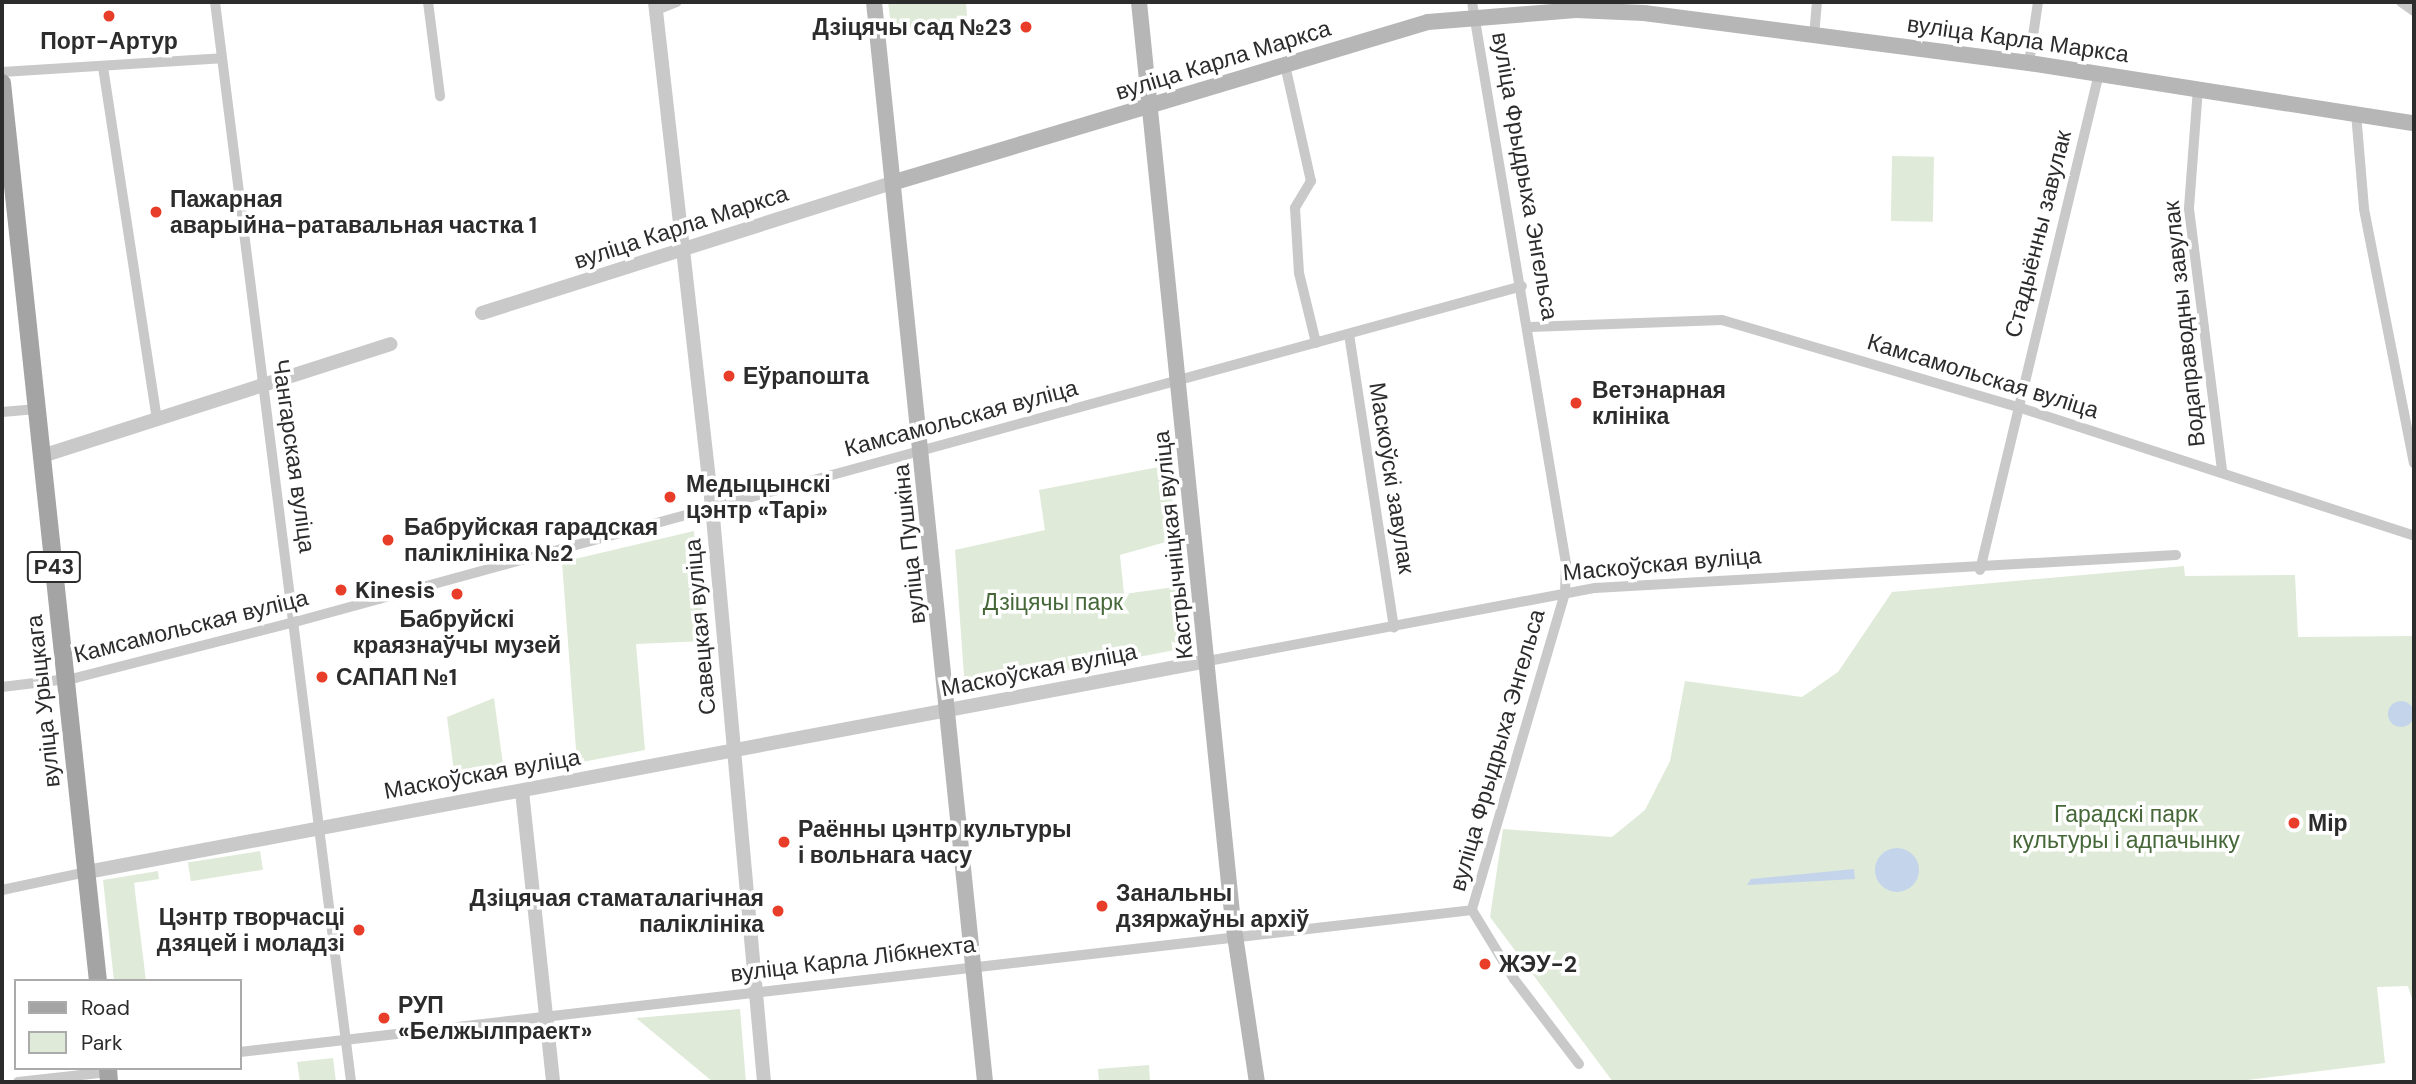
<!DOCTYPE html>
<meta charset="utf-8">
<style>
body{margin:0}
#map{position:relative;width:2416px;height:1084px;overflow:hidden;background:#fff;font-family:"DM Sans",sans-serif}
div>[style]{position:absolute}
.green>*{inset:0;background:#dfead8;transform-origin:0 0}
.water>*{inset:0;background:#c4d5eb}
.round{border-radius:50%}
.minor>*{height:10px;margin:-5px;padding:0 5px;transform-origin:5px;border-radius:5px;background:#c9c9c9}
.tertiary>*{height:14px;margin:-7px;padding:0 7px;transform-origin:7px;border-radius:7px;background:#c9c9c9}
.secondary>*{height:16px;margin:-8px;padding:0 8px;transform-origin:8px;border-radius:8px;background:#b6b6b6}
.primary>*{height:18px;margin:-9px;padding:0 9px;transform-origin:9px;border-radius:9px;background:#a4a4a4}
.dots>*{width:19px;height:19px;translate:-50% -50%;box-sizing:border-box;border:4px solid #fff;border-radius:50%}
span{translate:-50% -50%;white-space:nowrap;text-align:center;line-height:1.15;-webkit-text-stroke:7px #fff;paint-order:stroke}
.shield-label span{padding:2px 5px;background:#fff;border:2px solid;border-radius:5px;-webkit-text-stroke-width:0}
.shield-label{font-size:21px;color:#2c2c2c;font-weight:700}
.poi-label{font-size:23px;color:#2c2c2c;font-weight:700}
.right{translate:-100% -50%;text-align:right}
.left{translate:0 -50%;text-align:left}
.street-label{font-size:23px;color:#2c2c2c}
.park-label{font-size:23px;color:#466839}
.frame{position:absolute;inset:0;border:4px solid #2c2c2c;pointer-events:none}
.legend{position:absolute;left:14px;top:979px;width:228px;height:91px;box-sizing:border-box;background:#fff;border:2px solid #ababab;margin:0;padding:9px 12px;list-style:none;font-size:21px;color:#2c2c2c}
.legend li{display:flex;align-items:center;gap:14px;height:35px}
.legend b{width:35px;border:2px solid #ababab}
</style>
<div id="map">
<div class="green">
<i style="clip-path:polygon(888px 2px,966px 2px,967px 16px,892px 32px)"></i>
<i style="left:1892px;top:156px;width:42px;height:65px;rotate:1deg"></i>
<i style="clip-path:polygon(1169px 465px,1176px 539px,1120px 555px,1124px 594px,1182px 586px,1191px 647px,965px 690px,955px 550px,1045px 530px,1039px 490px)"></i>
<i style="clip-path:polygon(694px 531px,706px 641px,636px 644px,645px 750px,577px 763px,562px 562px)"></i>
<i style="clip-path:polygon(2184px 566px,2185px 576px,2295px 575px,2298px 637px,2414px 636px,2414px 1005px,2408px 986px,2377px 987px,2385px 1063px,2231px 1082px,1613px 1082px,1490px 917px,1503px 829px,1612px 837px,1645px 810px,1670px 761px,1685px 681px,1802px 697px,1838px 672px,1892px 592px)"></i>
<i style="clip-path:polygon(494px 698px,505px 779px,456px 787px,447px 717px)"></i>
<i style="left:260px;top:851px;width:19px;height:73px;rotate:81deg"></i>
<i style="clip-path:polygon(158px 871px,159px 879px,134px 883px,146px 981px,114px 981px,103px 880px)"></i>
<i style="clip-path:polygon(740px 1009px,746px 1082px,713px 1082px,636px 1018px)"></i>
<i style="clip-path:polygon(333px 1058px,336px 1082px,300px 1082px,297px 1062px)"></i>
<i style="clip-path:polygon(1149px 1065px,1150px 1082px,1099px 1082px,1098px 1069px)"></i>
</div>
<div class="water">
<i class="round" style="left:2388px;top:701px;width:26px;height:26px"></i>
<i class="round" style="left:1875px;top:848px;width:44px;height:44px"></i>
<i style="clip-path:polygon(1854px 869px,1855px 879px,1747px 885px,1751px 879px)"></i>
</div>
<div class="minor">
<i style="left:215px;top:2px;width:1089px;rotate:82.82deg"></i>
<i style="left:428px;top:2px;width:95px;rotate:82.7deg"></i>
<i style="left:1472px;top:2px;width:570px;rotate:80.5deg"></i>
<i style="left:1566px;top:564px;width:29px;rotate:92deg"></i>
<i style="left:1565px;top:593px;width:330px;rotate:106.4deg"></i>
<i style="left:1472px;top:910px;width:81px;rotate:58.7deg"></i>
<i style="left:1514px;top:979px;width:107px;rotate:52.6deg"></i>
<i style="left:2401px;top:2px;width:16px;rotate:35deg"></i>
<i style="left:656px;top:10px;width:22px;rotate:-21deg"></i>
<i style="left:1814px;top:36px;width:34px;rotate:-85deg"></i>
<i style="left:2029px;top:63px;width:62px;rotate:-81.6deg"></i>
<i style="left:1285px;top:65px;width:119px;rotate:77.4deg"></i>
<i style="left:1311px;top:181px;width:31px;rotate:121deg"></i>
<i style="left:1295px;top:208px;width:65px;rotate:86.5deg"></i>
<i style="left:1299px;top:273px;width:72px;rotate:76.3deg"></i>
<i style="left:103px;top:67px;width:358px;rotate:81.3deg"></i>
<i style="left:2px;top:72px;width:220px;rotate:-3.6deg"></i>
<i style="left:2198px;top:88px;width:121px;rotate:94.3deg"></i>
<i style="left:2189px;top:209px;width:265px;rotate:82.8deg"></i>
<i style="left:2356px;top:113px;width:96px;rotate:85.2deg"></i>
<i style="left:2364px;top:209px;width:259px;rotate:78.9deg"></i>
<i style="left:1530px;top:327px;width:192px;rotate:-2.1deg"></i>
<i style="left:1722px;top:320px;width:309px;rotate:16.4deg"></i>
<i style="left:2018px;top:407px;width:416px;rotate:18deg"></i>
<i style="left:1349px;top:334px;width:297px;rotate:81.3deg"></i>
<i style="left:2px;top:412px;width:35px;rotate:-5deg"></i>
<i style="left:1980px;top:570px;width:511px;rotate:-76.53deg"></i>
<i style="left:1208px;top:661px;width:394px;rotate:-10.7deg"></i>
<i style="left:1595px;top:588px;width:582px;rotate:-3.25deg"></i>
<i style="left:2px;top:687px;width:74px;rotate:-7deg"></i>
<i style="left:75px;top:678px;width:227px;rotate:-14.3deg"></i>
<i style="left:295px;top:622px;width:1272px;rotate:-15.31deg"></i>
<i style="left:2px;top:890px;width:87px;rotate:-12deg"></i>
<i style="left:240px;top:1052px;width:1240px;rotate:-6.57deg"></i>
<i style="left:18px;top:1082px;width:91px;rotate:-6.3deg"></i>
</div>
<div class="tertiary">
<i style="left:655px;top:2px;width:507px;rotate:83.55deg"></i>
<i style="left:712px;top:506px;width:578px;rotate:84.84deg"></i>
<i style="left:482px;top:313px;width:433px;rotate:-17.6deg"></i>
<i style="left:42px;top:456px;width:366px;rotate:-17.8deg"></i>
<i style="left:522px;top:791px;width:293px;rotate:83.9deg"></i>
<i style="left:87px;top:872px;width:1141px;rotate:-10.66deg"></i>
</div>
<div class="secondary">
<i style="left:874px;top:2px;width:1086px;rotate:84.13deg"></i>
<i style="left:1139px;top:2px;width:925px;rotate:84.17deg"></i>
<i style="left:1233px;top:922px;width:162px;rotate:81.5deg"></i>
<i style="left:895px;top:182px;width:556px;rotate:-16.71deg"></i>
<i style="left:1428px;top:22px;width:148px;rotate:-4.6deg"></i>
<i style="left:1576px;top:10px;width:68px;rotate:2.5deg"></i>
<i style="left:1644px;top:13px;width:388px;rotate:7.4deg"></i>
<i style="left:2029px;top:63px;width:390px;rotate:8.9deg"></i>
</div>
<div class="primary">
<i style="left:2px;top:83px;width:903px;rotate:83.9deg"></i>
<i style="left:108px;top:1068px;width:14px;rotate:86deg"></i>
</div>
<div class="dots">
<i style="left:109px;top:16px;background:#e83d28"></i>
<i style="left:1026px;top:27px;background:#e83d28"></i>
<i style="left:156px;top:212px;background:#e83d28"></i>
<i style="left:729px;top:376px;background:#e83d28"></i>
<i style="left:1576px;top:403px;background:#e83d28"></i>
<i style="left:670px;top:497px;background:#e83d28"></i>
<i style="left:388px;top:540px;background:#e83d28"></i>
<i style="left:341px;top:590px;background:#e83d28"></i>
<i style="left:457px;top:594px;background:#e83d28"></i>
<i style="left:322px;top:677px;background:#e83d28"></i>
<i style="left:2294px;top:823px;background:#e83d28"></i>
<i style="left:784px;top:842px;background:#e83d28"></i>
<i style="left:1102px;top:906px;background:#e83d28"></i>
<i style="left:778px;top:911px;background:#e83d28"></i>
<i style="left:359px;top:930px;background:#e83d28"></i>
<i style="left:1485px;top:964px;background:#e83d28"></i>
<i style="left:384px;top:1018px;background:#e83d28"></i>
</div>
<div class="shield-label">
<span style="left:54px;top:567px">Р43</span>
</div>
<div class="poi-label">
<span class="right" style="left:1012px;top:27px">Дзіцячы сад №23</span>
<span style="left:109px;top:41px">Порт-Артур</span>
<span class="left" style="left:170px;top:212px">Пажарная<br>аварыйна-ратавальная частка 1</span>
<span class="left" style="left:743px;top:376px">Еўрапошта</span>
<span class="left" style="left:1592px;top:403px">Ветэнарная<br>клініка</span>
<span class="left" style="left:686px;top:497px">Медыцынскі<br>цэнтр «Тарі»</span>
<span class="left" style="left:404px;top:540px">Бабруйская гарадская<br>паліклініка №2</span>
<span class="left" style="left:355px;top:590px">Kinesis</span>
<span style="left:457px;top:632px">Бабруйскі<br>краязнаўчы музей</span>
<span class="left" style="left:336px;top:677px">САПАП №1</span>
<span class="left" style="left:2308px;top:823px">Мір</span>
<span class="left" style="left:798px;top:842px">Раённы цэнтр культуры<br>і вольнага часу</span>
<span class="left" style="left:1116px;top:906px">Занальны<br>дзяржаўны архіў</span>
<span class="right" style="left:764px;top:911px">Дзіцячая стаматалагічная<br>паліклініка</span>
<span class="right" style="left:345px;top:930px">Цэнтр творчасці<br>дзяцей і моладзі</span>
<span class="left" style="left:1499px;top:964px">ЖЭУ-2</span>
<span class="left" style="left:398px;top:1018px">РУП<br>«Белжылпраект»</span>
</div>
<div class="street-label">
<span style="left:2018px;top:39px;rotate:8deg">вуліца Карла Маркса</span>
<span style="left:1223px;top:60px;rotate:-17deg">вуліца Карла Маркса</span>
<span style="left:1525px;top:176px;rotate:80deg">вуліца Фрыдрыха Энгельса</span>
<span style="left:681px;top:227px;rotate:-18deg">вуліца Карла Маркса</span>
<span style="left:2038px;top:234px;rotate:-76deg">Стадыённы завулак</span>
<span style="left:2184px;top:324px;rotate:-96deg">Водаправодны завулак</span>
<span style="left:1983px;top:376px;rotate:17deg">Камсамольская вуліца</span>
<span style="left:961px;top:418px;rotate:-15deg">Камсамольская вуліца</span>
<span style="left:294px;top:456px;rotate:82deg">Чангарская вуліца</span>
<span style="left:1392px;top:478px;rotate:81deg">Маскоўскі завулак</span>
<span style="left:909px;top:544px;rotate:-96deg">вуліца Пушкіна</span>
<span style="left:1173px;top:545px;rotate:-96deg">Кастрычніцкая вуліца</span>
<span style="left:1662px;top:564px;rotate:-5deg">Маскоўская вуліца</span>
<span style="left:191px;top:626px;rotate:-14deg">Камсамольская вуліца</span>
<span style="left:700px;top:627px;rotate:-95deg">Савецкая вуліца</span>
<span style="left:1039px;top:670px;rotate:-11deg">Маскоўская вуліца</span>
<span style="left:43px;top:701px;rotate:-96deg">вуліца Урыцкага</span>
<span style="left:1497px;top:750px;rotate:-74deg">вуліца Фрыдрыха Энгельса</span>
<span style="left:482px;top:774px;rotate:-10deg">Маскоўская вуліца</span>
<span style="left:853px;top:959px;rotate:-7deg">вуліца Карла Лібкнехта</span>
</div>
<div class="park-label">
<span style="left:1053px;top:602px">Дзіцячы парк</span>
<span style="left:2126px;top:827px">Гарадскі парк<br>культуры і адпачынку</span>
</div>
<div class="frame"></div>
<ul class="legend">
<li><b style="height:9px;background:#a4a4a4"></b>Road</li>
<li><b style="height:19px;background:#dfead8"></b>Park</li>
</ul>
</div>
